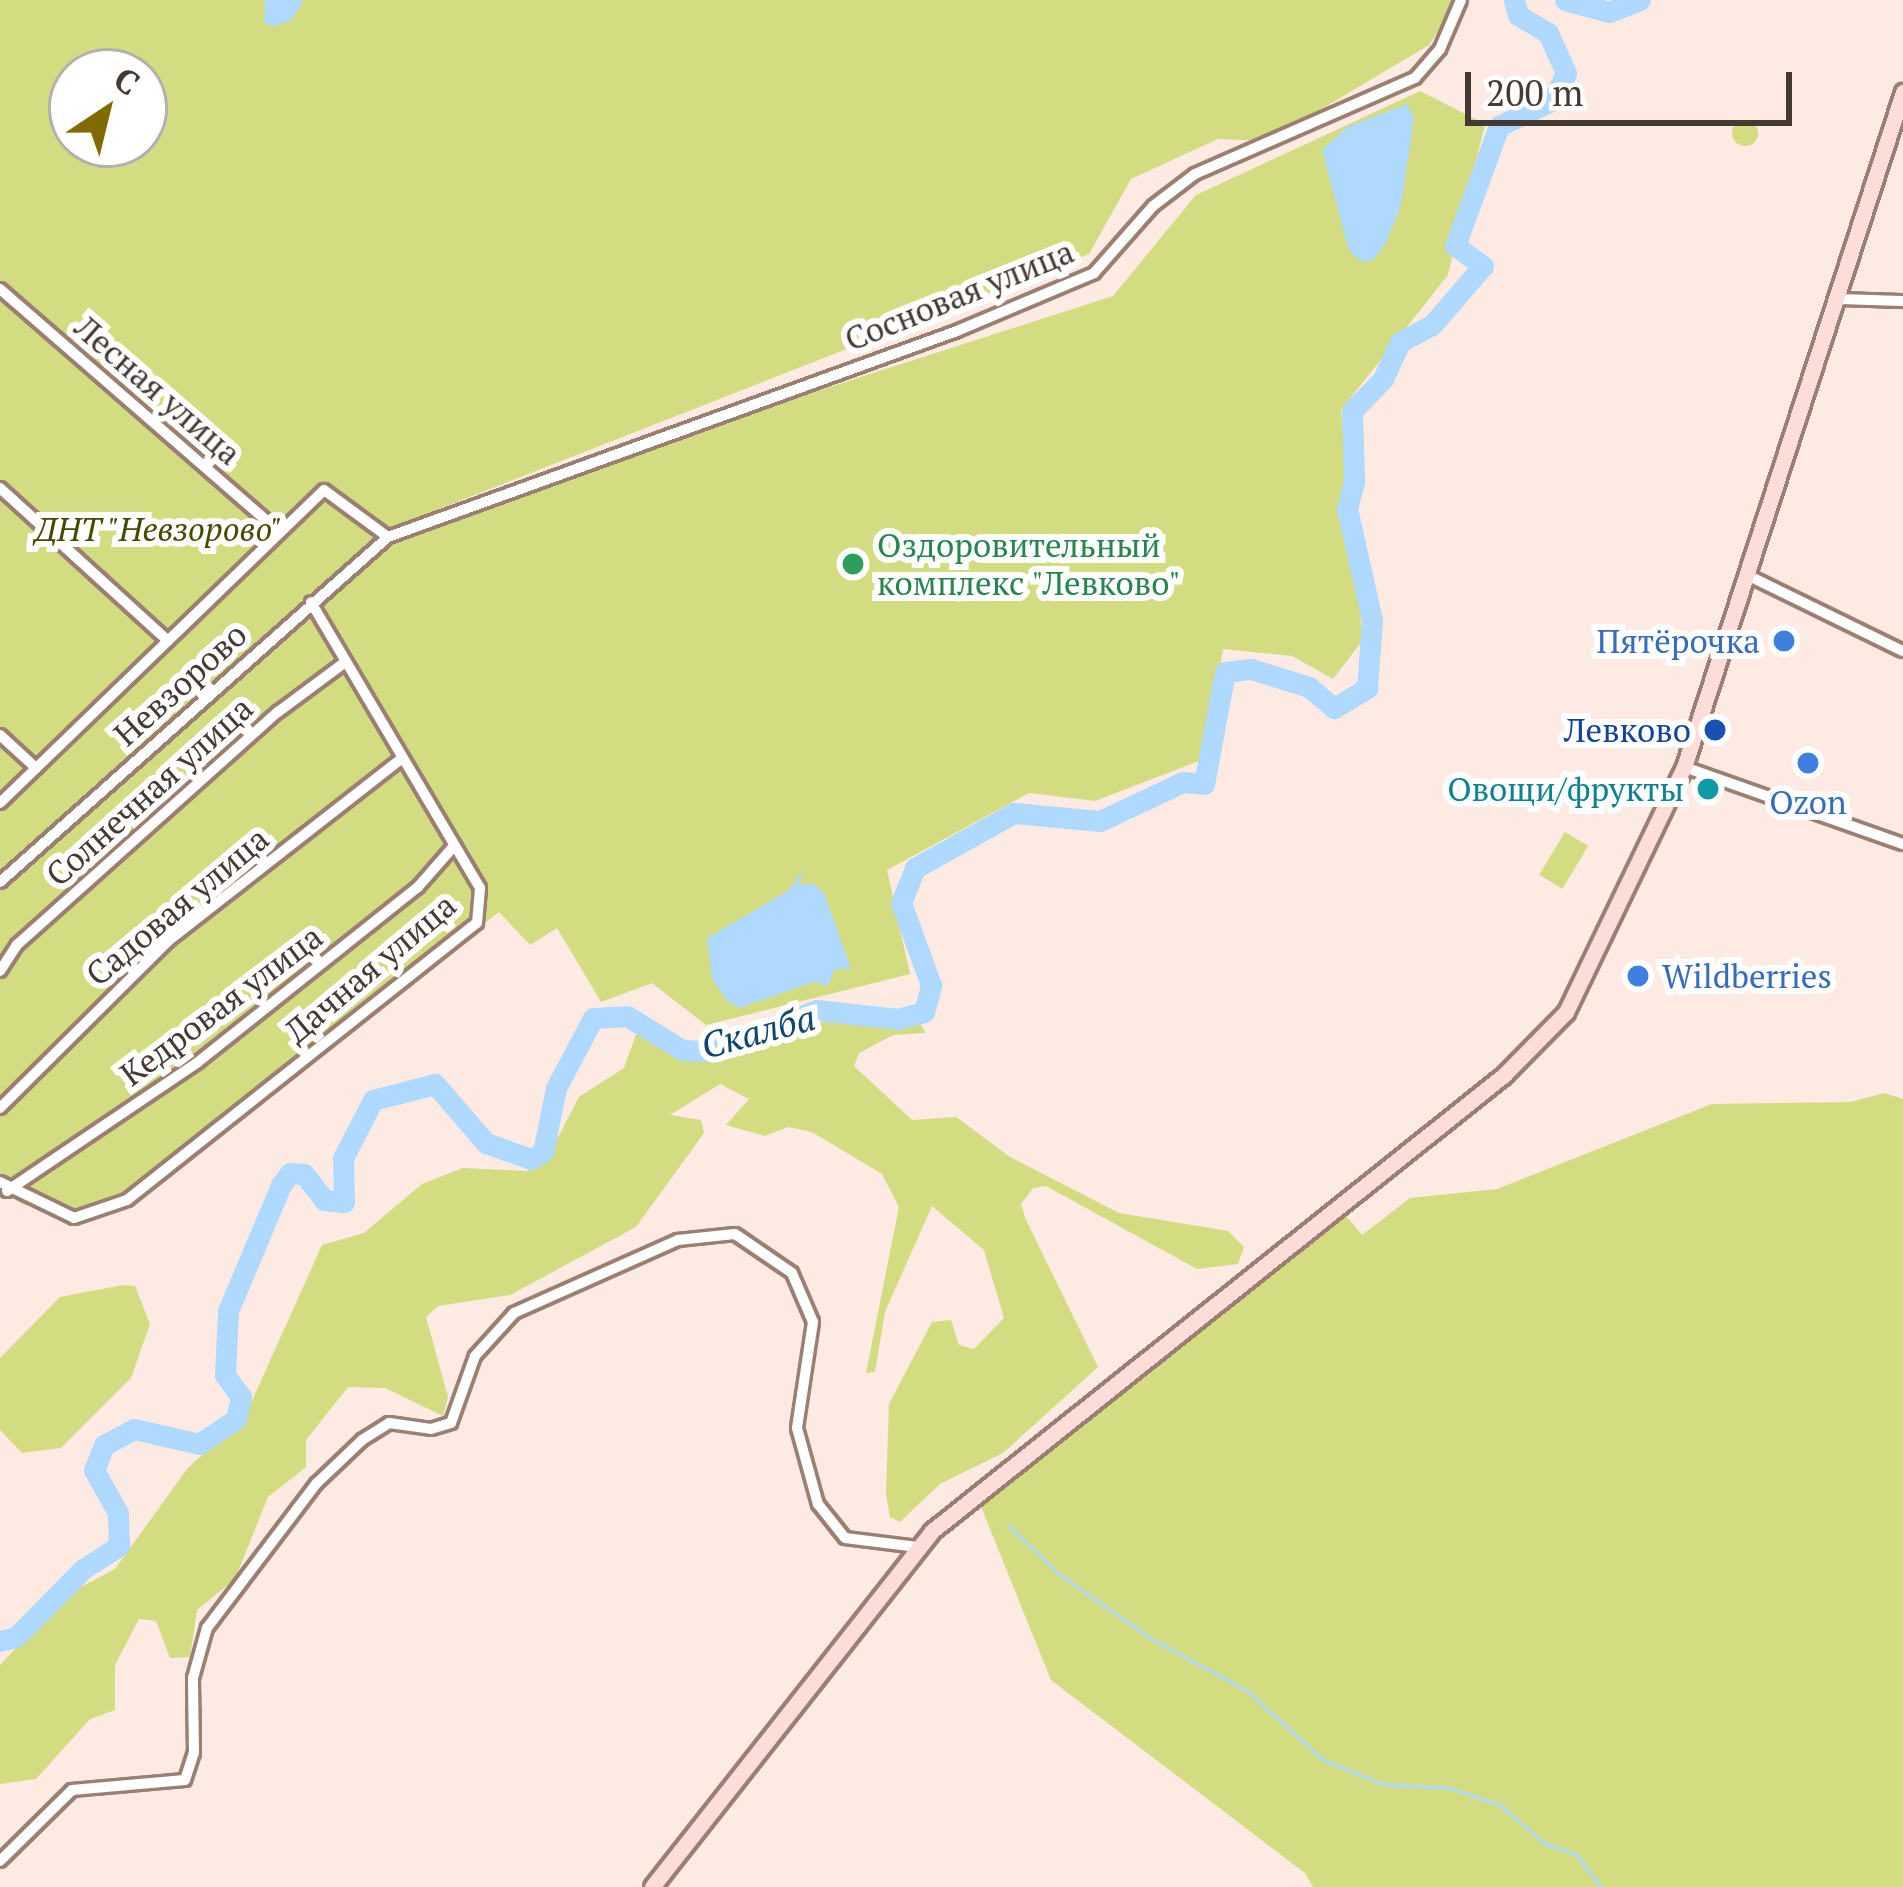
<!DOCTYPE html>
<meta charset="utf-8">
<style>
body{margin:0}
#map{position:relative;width:1903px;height:1887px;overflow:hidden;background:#fdeae2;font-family:"PT Serif",serif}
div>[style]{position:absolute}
.green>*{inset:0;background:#d4dc81;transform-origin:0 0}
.round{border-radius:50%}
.water>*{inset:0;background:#afd9ff}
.stream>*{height:3px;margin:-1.5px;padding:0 1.5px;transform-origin:1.5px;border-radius:1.5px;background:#afd9ff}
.river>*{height:21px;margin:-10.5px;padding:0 10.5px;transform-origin:10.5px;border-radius:10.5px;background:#afd9ff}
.roads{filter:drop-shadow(3px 0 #9b7f72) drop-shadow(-3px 0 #9b7f72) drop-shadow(0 3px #9b7f72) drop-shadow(0 -3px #9b7f72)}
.street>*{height:10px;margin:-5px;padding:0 5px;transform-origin:5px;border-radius:5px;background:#fff}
.secondary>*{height:15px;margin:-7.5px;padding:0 7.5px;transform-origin:7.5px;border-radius:7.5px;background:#fdddd9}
.dots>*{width:33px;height:33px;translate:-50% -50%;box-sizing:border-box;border:6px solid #fff;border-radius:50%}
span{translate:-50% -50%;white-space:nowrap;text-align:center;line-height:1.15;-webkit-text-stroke:12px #fff;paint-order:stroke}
.street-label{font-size:33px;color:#453933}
.park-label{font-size:33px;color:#464900;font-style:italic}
.leisure-label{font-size:33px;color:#27864d}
.left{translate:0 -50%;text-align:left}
.shop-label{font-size:33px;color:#366cbe}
.right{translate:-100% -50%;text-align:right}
.transit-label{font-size:33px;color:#164399}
.culture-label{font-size:33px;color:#0d838f}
.water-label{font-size:36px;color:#10466e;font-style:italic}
.north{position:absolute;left:48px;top:48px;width:120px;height:120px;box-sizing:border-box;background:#fff;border:3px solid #b5b0ad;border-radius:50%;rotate:35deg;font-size:33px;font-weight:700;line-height:48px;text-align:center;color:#453933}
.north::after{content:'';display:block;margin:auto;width:42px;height:54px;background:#806a03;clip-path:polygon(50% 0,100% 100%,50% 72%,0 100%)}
.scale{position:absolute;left:1465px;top:72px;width:327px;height:54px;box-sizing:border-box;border:6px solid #453933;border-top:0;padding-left:15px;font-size:36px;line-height:42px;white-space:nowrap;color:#453933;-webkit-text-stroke:9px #fff;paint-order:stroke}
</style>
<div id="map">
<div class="green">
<i style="clip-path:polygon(evenodd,0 0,1458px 0,1429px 45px,1268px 141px,1218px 139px,1131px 179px,1089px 254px,388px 529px,1113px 296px,1196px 195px,1420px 91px,1485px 124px,1448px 275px,1341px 410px,1363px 640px,1333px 679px,1292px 656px,1223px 649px,1204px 759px,1095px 801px,1029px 793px,887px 870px,910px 974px,706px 1025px,652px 983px,601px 1002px,557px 928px,530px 945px,499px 912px,134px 1197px,64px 1217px,20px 1203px,0 1187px,0 0,72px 72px,144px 72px,144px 144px,72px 144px,72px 72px)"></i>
<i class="round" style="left:1732px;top:120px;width:26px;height:26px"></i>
<i style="left:1565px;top:832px;width:27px;height:50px;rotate:31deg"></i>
<i style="clip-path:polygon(848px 1015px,920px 1024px,926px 1033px,893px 1035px,859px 1053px,854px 1066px,912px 1120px,956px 1117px,1010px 1157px,1119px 1213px,1228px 1231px,1244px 1247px,1238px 1264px,1197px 1269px,1046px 1186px,1033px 1188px,1021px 1204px,1026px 1220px,1098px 1367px,1003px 1453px,940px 1484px,900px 1522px,890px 1517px,886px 1495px,889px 1404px,932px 1322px,951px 1320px,959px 1345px,974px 1349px,1004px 1318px,984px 1250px,932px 1206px,885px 1312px,875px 1372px,866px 1373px,899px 1207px,882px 1174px,812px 1132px,788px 1127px,765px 1136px,726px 1125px,749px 1099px,720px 1084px,670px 1115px,701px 1120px,704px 1133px,636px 1227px,510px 1295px,438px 1306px,426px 1317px,448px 1397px,443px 1416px,385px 1388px,348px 1387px,306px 1440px,306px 1467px,268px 1497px,235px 1579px,197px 1610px,190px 1657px,170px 1658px,156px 1621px,139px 1619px,115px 1665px,115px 1710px,90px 1719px,36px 1779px,0 1784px,0 1665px,66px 1595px,115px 1569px,187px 1469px,246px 1414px,322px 1245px,364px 1233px,422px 1184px,463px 1168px,527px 1171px,545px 1162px,579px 1097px,624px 1068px,638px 1029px,685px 1060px)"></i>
<i style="clip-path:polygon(1884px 1093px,1903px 1099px,1903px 1887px,1313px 1887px,1305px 1873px,1051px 1680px,975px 1492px,1337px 1205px,1362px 1235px,1410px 1198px,1497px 1189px,1712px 1104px,1850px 1102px)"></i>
<i style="clip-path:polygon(123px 1285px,135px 1286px,150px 1324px,131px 1378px,61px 1448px,22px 1453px,0 1430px,0 1358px,60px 1297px)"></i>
</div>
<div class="water">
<i style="clip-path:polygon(265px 0,302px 0,302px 4px,291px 20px,273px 27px,264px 22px)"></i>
<i style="clip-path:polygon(1407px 104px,1414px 118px,1401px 205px,1385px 245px,1372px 261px,1360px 261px,1349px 251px,1322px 150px,1347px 127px)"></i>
<i style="clip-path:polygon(803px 870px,799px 885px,813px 883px,824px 893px,851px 968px,834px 970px,828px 986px,813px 982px,740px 1008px,728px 1002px,712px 979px,707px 938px,789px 890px)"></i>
</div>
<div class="stream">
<i style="left:1009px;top:1526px;width:69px;rotate:43.8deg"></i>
<i style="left:1059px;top:1574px;width:111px;rotate:35.1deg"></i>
<i style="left:1150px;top:1638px;width:109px;rotate:28.4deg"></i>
<i style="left:1246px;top:1690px;width:103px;rotate:42.2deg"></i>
<i style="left:1322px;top:1759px;width:65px;rotate:22.6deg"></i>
<i style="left:1382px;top:1784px;width:67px;rotate:3.4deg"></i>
<i style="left:1449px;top:1788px;width:54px;rotate:18.4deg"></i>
<i style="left:1500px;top:1805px;width:58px;rotate:40.8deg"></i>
<i style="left:1544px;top:1843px;width:34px;rotate:19deg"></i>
<i style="left:1576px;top:1854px;width:41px;rotate:52.9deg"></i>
</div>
<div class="river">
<i style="left:1565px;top:0;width:46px;rotate:15.3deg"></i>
<i style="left:1609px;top:12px;width:33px;rotate:-21deg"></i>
<i style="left:0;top:1641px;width:16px;rotate:-14deg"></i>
<i style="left:16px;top:1637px;width:95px;rotate:-45.4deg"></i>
<i style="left:83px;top:1569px;width:43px;rotate:-32.6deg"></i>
<i style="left:119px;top:1546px;width:33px;rotate:-92deg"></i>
<i style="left:118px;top:1513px;width:49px;rotate:-119.2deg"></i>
<i style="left:94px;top:1470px;width:27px;rotate:-68deg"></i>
<i style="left:104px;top:1445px;width:34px;rotate:-28deg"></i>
<i style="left:134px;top:1429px;width:67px;rotate:13deg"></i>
<i style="left:199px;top:1444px;width:45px;rotate:-34deg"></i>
<i style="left:236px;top:1419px;width:23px;rotate:-77deg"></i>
<i style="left:241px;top:1397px;width:27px;rotate:-126deg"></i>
<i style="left:225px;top:1375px;width:64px;rotate:-87.3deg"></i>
<i style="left:228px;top:1311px;width:137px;rotate:-67.2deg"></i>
<i style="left:281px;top:1185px;width:15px;rotate:-53deg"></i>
<i style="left:290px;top:1173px;width:14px;rotate:4deg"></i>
<i style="left:304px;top:1174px;width:33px;rotate:52deg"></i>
<i style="left:324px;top:1200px;width:20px;rotate:6deg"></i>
<i style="left:344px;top:1202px;width:44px;rotate:-91.3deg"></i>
<i style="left:343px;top:1158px;width:65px;rotate:-62.7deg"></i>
<i style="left:373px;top:1100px;width:64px;rotate:-14.5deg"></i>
<i style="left:435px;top:1084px;width:78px;rotate:49.2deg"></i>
<i style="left:486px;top:1143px;width:48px;rotate:19.6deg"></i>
<i style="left:531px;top:1159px;width:14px;rotate:-30deg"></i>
<i style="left:543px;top:1152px;width:65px;rotate:-78.5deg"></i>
<i style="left:556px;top:1088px;width:79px;rotate:-62.1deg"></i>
<i style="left:593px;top:1018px;width:34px;rotate:-3deg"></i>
<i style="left:627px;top:1016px;width:65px;rotate:31.7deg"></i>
<i style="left:682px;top:1050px;width:21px;rotate:3deg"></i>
<i style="left:703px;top:1051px;width:121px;rotate:-19.8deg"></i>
<i style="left:817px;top:1010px;width:81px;rotate:6.3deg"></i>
<i style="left:898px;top:1019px;width:27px;rotate:-15deg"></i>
<i style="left:924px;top:1012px;width:28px;rotate:-75deg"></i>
<i style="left:931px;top:985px;width:87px;rotate:-110.1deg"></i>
<i style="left:901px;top:903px;width:38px;rotate:-68deg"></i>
<i style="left:915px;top:868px;width:113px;rotate:-29.1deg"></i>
<i style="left:1014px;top:813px;width:86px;rotate:5.3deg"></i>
<i style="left:1100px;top:821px;width:92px;rotate:-25.2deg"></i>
<i style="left:1183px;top:782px;width:21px;rotate:5deg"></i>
<i style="left:1204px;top:784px;width:114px;rotate:-79.4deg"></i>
<i style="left:1225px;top:672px;width:26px;rotate:-7deg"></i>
<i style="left:1251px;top:669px;width:61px;rotate:17.2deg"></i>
<i style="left:1309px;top:687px;width:33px;rotate:40deg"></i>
<i style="left:1334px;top:708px;width:39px;rotate:-31deg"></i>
<i style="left:1367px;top:688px;width:68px;rotate:-85.8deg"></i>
<i style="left:1372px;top:620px;width:115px;rotate:-102.6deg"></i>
<i style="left:1347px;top:508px;width:28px;rotate:-75deg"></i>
<i style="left:1354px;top:481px;width:70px;rotate:-91.6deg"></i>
<i style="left:1352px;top:411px;width:45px;rotate:-45.9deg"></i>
<i style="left:1383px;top:379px;width:41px;rotate:-65.3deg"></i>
<i style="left:1400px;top:342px;width:36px;rotate:-28deg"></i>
<i style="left:1432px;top:325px;width:78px;rotate:-49.2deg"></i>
<i style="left:1483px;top:266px;width:34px;rotate:-144deg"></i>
<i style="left:1455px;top:246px;width:128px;rotate:-69.9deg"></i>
<i style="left:1499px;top:126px;width:60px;rotate:-25.7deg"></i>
<i style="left:1553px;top:100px;width:30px;rotate:-64deg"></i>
<i style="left:1566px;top:73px;width:44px;rotate:-114.2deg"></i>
<i style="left:1548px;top:33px;width:35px;rotate:-149deg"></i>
<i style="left:1518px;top:15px;width:16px;rotate:-105deg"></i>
</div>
<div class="roads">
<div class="street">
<i style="left:0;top:289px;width:371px;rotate:41deg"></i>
<i style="left:1838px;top:299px;width:65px;rotate:1.8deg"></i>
<i style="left:0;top:488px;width:227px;rotate:42.3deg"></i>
<i style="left:1749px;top:576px;width:171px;rotate:26deg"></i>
<i style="left:0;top:735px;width:49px;rotate:42.5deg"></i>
<i style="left:1684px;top:767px;width:232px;rotate:19.4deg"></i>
<i style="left:0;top:803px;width:450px;rotate:-44deg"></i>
<i style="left:324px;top:490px;width:79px;rotate:36.3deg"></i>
<i style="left:0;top:882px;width:519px;rotate:-41.64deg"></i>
<i style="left:388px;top:537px;width:605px;rotate:-19.9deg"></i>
<i style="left:957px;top:331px;width:149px;rotate:-22.9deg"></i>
<i style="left:1094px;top:273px;width:89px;rotate:-48.6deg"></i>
<i style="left:1153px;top:206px;width:53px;rotate:-37.3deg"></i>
<i style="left:1195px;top:174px;width:240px;rotate:-23.6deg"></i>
<i style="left:1415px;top:78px;width:38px;rotate:-49deg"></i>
<i style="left:1440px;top:49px;width:53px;rotate:-66.8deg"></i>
<i style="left:0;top:971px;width:31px;rotate:-57deg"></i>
<i style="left:17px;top:945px;width:350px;rotate:-41.8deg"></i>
<i style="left:278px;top:712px;width:82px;rotate:-36.6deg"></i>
<i style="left:0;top:1108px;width:237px;rotate:-44.8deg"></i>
<i style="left:168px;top:941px;width:296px;rotate:-38deg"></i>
<i style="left:0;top:1182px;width:82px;rotate:25.9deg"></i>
<i style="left:74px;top:1218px;width:56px;rotate:-18.8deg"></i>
<i style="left:127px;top:1200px;width:446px;rotate:-38.4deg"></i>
<i style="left:477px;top:923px;width:35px;rotate:-85deg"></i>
<i style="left:480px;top:888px;width:332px;rotate:-120.6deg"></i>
<i style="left:7px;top:1191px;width:230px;rotate:-34deg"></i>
<i style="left:198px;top:1062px;width:281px;rotate:-38.5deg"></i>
<i style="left:418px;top:887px;width:55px;rotate:-48.7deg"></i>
<i style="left:0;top:1861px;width:101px;rotate:-44.6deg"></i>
<i style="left:72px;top:1790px;width:113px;rotate:-5.1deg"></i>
<i style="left:185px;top:1780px;width:28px;rotate:-72deg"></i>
<i style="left:194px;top:1753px;width:75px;rotate:-90.8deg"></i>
<i style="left:193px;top:1678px;width:52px;rotate:-74.4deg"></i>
<i style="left:207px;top:1628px;width:181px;rotate:-52.9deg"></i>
<i style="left:316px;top:1484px;width:64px;rotate:-43.7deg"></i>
<i style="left:362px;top:1440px;width:32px;rotate:-32deg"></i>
<i style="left:389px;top:1423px;width:42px;rotate:8.1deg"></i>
<i style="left:431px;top:1429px;width:21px;rotate:-17deg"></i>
<i style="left:451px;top:1423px;width:71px;rotate:-70.3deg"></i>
<i style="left:475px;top:1356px;width:58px;rotate:-47.8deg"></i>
<i style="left:514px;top:1313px;width:180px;rotate:-24deg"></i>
<i style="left:678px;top:1240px;width:57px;rotate:-6deg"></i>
<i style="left:735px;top:1234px;width:69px;rotate:34.4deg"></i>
<i style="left:792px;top:1273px;width:53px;rotate:66.8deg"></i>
<i style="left:813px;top:1322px;width:107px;rotate:98.6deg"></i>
<i style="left:797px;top:1428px;width:79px;rotate:74.6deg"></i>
<i style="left:818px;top:1504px;width:43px;rotate:51.5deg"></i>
<i style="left:845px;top:1538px;width:73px;rotate:7.1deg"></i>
</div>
<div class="secondary">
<i style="left:652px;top:1887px;width:453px;rotate:-51.8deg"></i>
<i style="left:932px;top:1531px;width:732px;rotate:-38.56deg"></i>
<i style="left:1504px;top:1075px;width:88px;rotate:-45.5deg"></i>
<i style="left:1566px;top:1012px;width:272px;rotate:-64.3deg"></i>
<i style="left:1684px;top:767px;width:710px;rotate:-72.02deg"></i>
</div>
</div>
<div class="dots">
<i style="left:853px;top:564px;background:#2e9e5b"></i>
<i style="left:1784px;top:641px;background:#3f7fe0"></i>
<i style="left:1715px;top:730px;background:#1a4fb4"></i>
<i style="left:1808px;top:763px;background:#3f7fe0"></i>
<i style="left:1708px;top:789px;background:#0f9aa8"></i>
<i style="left:1638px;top:976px;background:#3f7fe0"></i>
</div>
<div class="street-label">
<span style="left:959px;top:295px;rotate:-22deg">Сосновая улица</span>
<span style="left:158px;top:390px;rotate:41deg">Лесная улица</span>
<span style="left:180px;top:684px;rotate:-42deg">Невзорово</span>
<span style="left:149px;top:791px;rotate:-42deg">Солнечная улица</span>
<span style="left:177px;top:906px;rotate:-40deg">Садовая улица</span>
<span style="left:370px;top:968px;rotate:-40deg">Дачная улица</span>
<span style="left:221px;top:1005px;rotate:-37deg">Кедровая улица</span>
</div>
<div class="park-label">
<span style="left:158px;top:529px">ДНТ "Невзорово"</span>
</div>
<div class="leisure-label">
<span class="left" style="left:877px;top:564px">Оздоровительный<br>комплекс "Левково"</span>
</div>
<div class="shop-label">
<span class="right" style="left:1760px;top:641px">Пятёрочка</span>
<span style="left:1808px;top:802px">Ozon</span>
<span class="left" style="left:1662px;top:976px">Wildberries</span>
</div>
<div class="transit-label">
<span class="right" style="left:1691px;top:730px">Левково</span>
</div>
<div class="culture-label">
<span class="right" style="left:1684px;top:789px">Овощи/фрукты</span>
</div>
<div class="water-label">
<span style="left:758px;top:1031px;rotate:-15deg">Скалба</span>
</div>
<div class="north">С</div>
<div class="scale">200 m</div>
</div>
